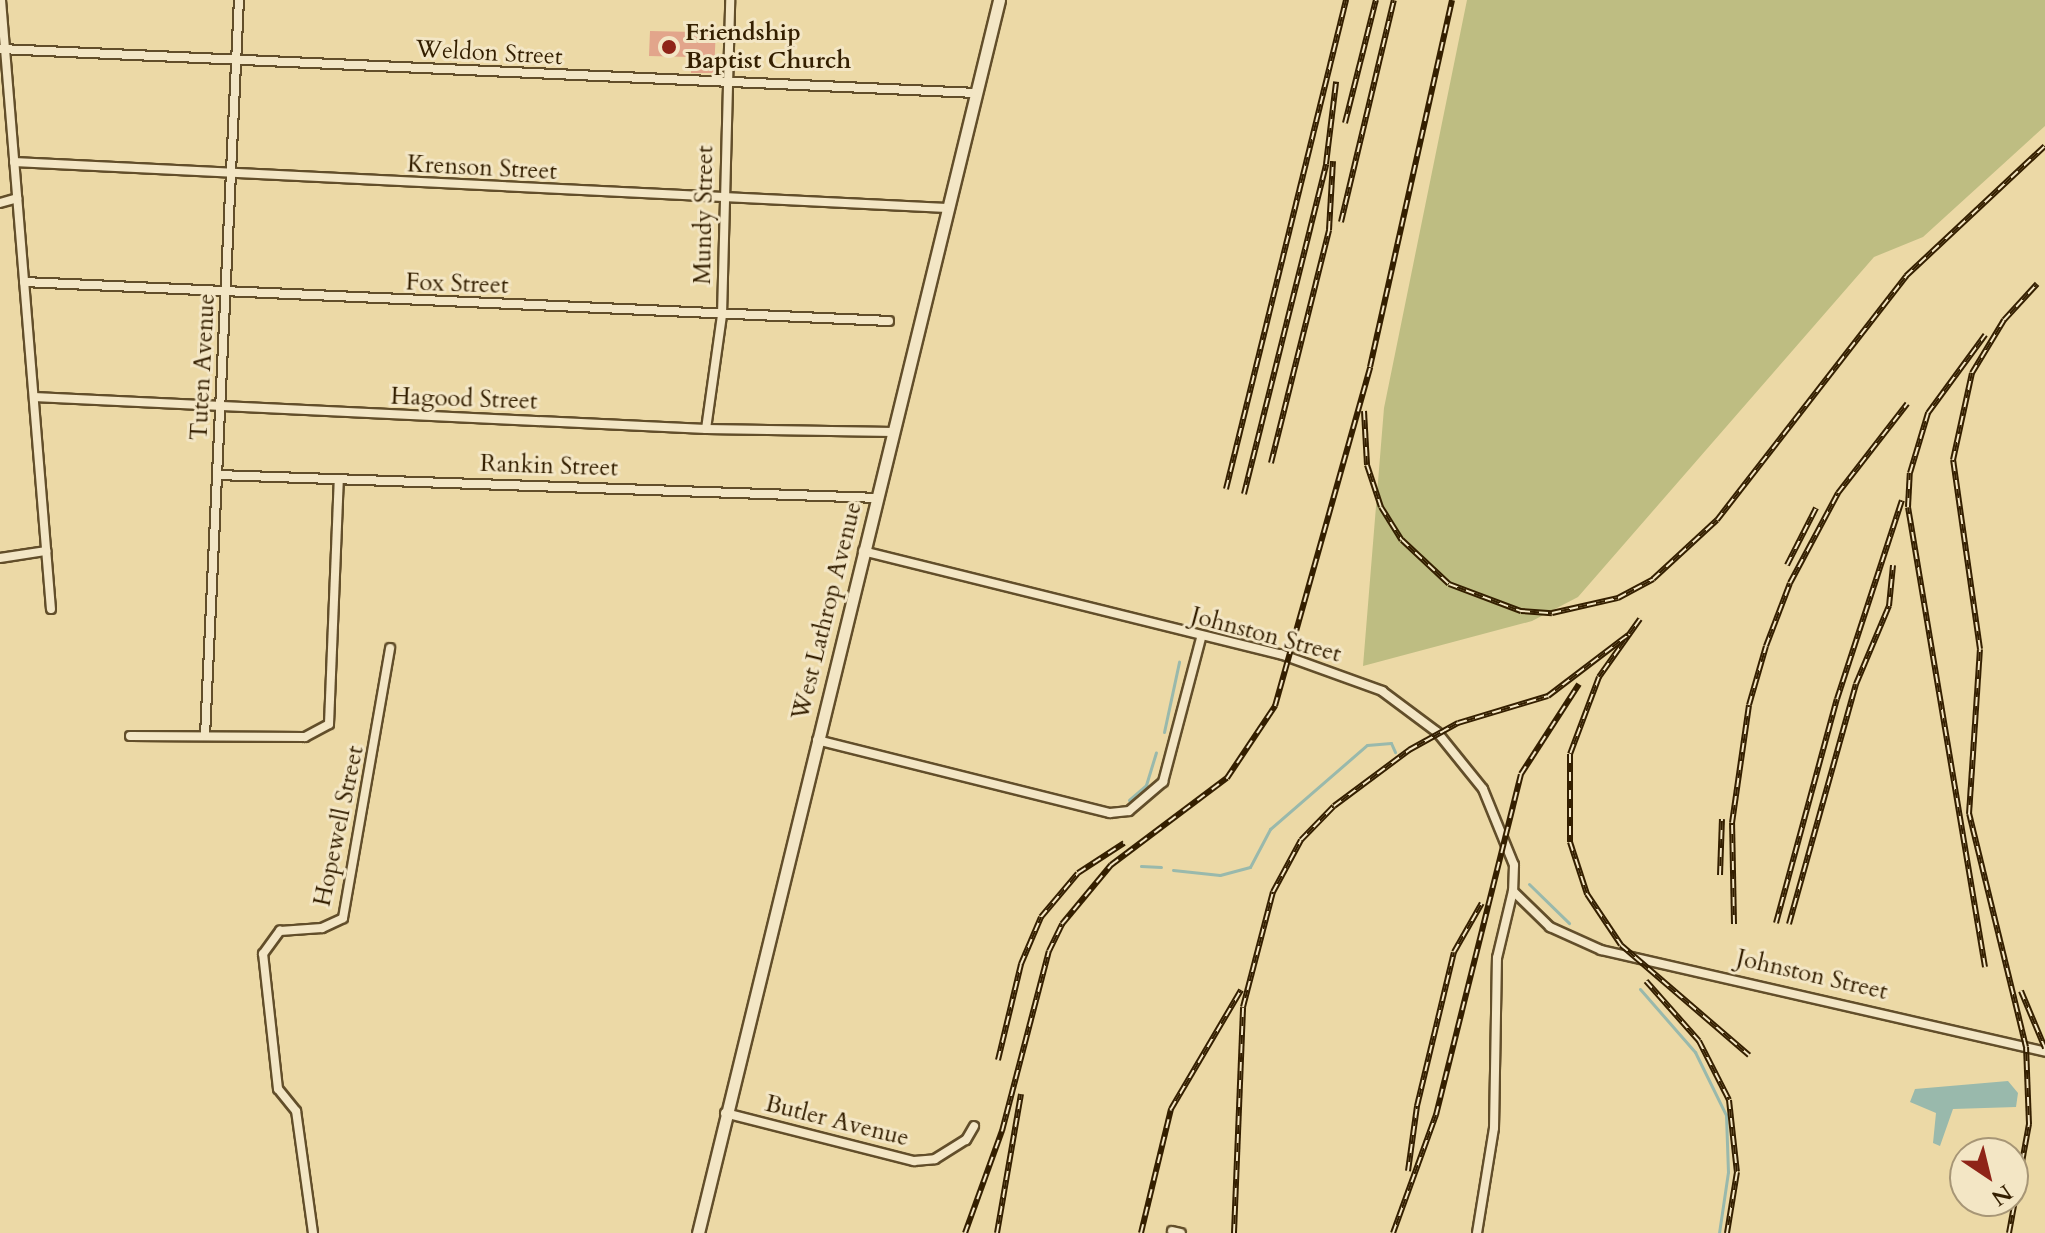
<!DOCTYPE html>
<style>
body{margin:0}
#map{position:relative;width:2045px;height:1233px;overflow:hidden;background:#ecd9a6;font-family:Cardo,serif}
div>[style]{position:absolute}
.green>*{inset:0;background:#bebd82}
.water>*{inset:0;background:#99b9ac}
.stream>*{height:3px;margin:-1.5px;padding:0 1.5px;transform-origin:1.5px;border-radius:1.5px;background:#99b9ac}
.building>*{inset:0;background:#e2a58b}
.roads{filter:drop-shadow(2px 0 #624e2a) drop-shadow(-2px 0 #624e2a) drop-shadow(0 2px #624e2a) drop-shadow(0 -2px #624e2a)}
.street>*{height:8px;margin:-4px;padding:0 4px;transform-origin:4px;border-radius:4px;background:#f3e6c5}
.secondary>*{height:11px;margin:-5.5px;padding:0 5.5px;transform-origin:5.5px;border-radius:5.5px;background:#f3e6c5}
.rail>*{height:6px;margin-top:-3px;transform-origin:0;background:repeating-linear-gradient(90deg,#f3e6c5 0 9px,#341f00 0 18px);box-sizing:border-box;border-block:2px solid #341f00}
.dots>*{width:22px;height:22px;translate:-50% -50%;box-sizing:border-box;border:4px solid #f3e6c5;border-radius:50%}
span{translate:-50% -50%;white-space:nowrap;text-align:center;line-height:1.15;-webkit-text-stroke:6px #f3e6c5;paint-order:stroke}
.poi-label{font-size:24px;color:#341f00;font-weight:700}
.left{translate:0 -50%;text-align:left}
.street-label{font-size:24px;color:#341f00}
.north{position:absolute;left:1949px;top:1137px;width:80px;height:80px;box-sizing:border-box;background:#f3e6c5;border:2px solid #a79676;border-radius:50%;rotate:145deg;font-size:22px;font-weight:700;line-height:32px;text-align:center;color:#341f00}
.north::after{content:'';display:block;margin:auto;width:28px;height:36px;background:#8f2418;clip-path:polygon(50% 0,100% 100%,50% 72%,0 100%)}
</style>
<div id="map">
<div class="green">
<i style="clip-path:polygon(1467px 0,2045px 0,2045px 126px,1923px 237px,1874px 257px,1578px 597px,1532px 621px,1363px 666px,1384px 408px)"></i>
</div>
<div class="water">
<i style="clip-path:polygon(2008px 1081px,2018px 1093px,2016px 1107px,1953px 1109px,1940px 1146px,1933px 1143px,1936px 1113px,1910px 1102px,1915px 1089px)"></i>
</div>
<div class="stream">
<i style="left:1164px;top:732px;width:72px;rotate:-77.9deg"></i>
<i style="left:1129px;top:800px;width:23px;rotate:-41deg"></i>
<i style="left:1146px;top:785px;width:34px;rotate:-73deg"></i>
<i style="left:1141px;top:866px;width:20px;rotate:3deg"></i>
<i style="left:1173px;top:870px;width:47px;rotate:6.1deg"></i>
<i style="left:1220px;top:875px;width:31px;rotate:-15deg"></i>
<i style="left:1250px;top:867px;width:43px;rotate:-62.2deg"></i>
<i style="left:1270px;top:829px;width:128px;rotate:-40.9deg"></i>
<i style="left:1367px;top:745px;width:24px;rotate:-5deg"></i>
<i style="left:1391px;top:743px;width:10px;rotate:66deg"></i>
<i style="left:1529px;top:884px;width:56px;rotate:44.3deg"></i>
<i style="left:1640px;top:989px;width:84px;rotate:48.9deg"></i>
<i style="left:1695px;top:1052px;width:70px;rotate:63.8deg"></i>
<i style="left:1726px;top:1115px;width:57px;rotate:88deg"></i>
<i style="left:1728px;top:1172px;width:62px;rotate:98.4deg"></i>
</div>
<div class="building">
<i style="clip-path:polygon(695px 26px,716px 27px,714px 73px,691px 73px,691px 57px,649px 56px,650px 31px,695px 32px)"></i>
</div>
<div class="roads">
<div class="street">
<i style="left:1px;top:0;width:611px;rotate:85.31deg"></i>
<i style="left:0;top:49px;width:976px;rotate:2.58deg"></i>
<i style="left:14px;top:162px;width:934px;rotate:2.82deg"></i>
<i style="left:0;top:203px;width:18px;rotate:-16deg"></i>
<i style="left:24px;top:282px;width:866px;rotate:2.58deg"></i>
<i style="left:34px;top:397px;width:673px;rotate:2.73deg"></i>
<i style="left:706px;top:429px;width:187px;rotate:0.9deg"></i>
<i style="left:706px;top:429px;width:115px;rotate:-82deg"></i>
<i style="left:722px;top:315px;width:315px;rotate:-88.5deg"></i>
<i style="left:217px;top:475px;width:662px;rotate:1.99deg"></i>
<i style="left:863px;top:551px;width:430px;rotate:13.9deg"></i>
<i style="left:1280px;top:654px;width:109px;rotate:19.9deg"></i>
<i style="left:1382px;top:691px;width:69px;rotate:36.7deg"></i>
<i style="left:1437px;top:732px;width:73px;rotate:51.1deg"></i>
<i style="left:1483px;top:789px;width:82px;rotate:67.8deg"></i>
<i style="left:1514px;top:865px;width:26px;rotate:92deg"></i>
<i style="left:1513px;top:891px;width:52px;rotate:44.2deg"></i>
<i style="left:1550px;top:927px;width:56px;rotate:24.3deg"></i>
<i style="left:1601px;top:950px;width:456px;rotate:12.9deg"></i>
<i style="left:0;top:558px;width:47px;rotate:-8.7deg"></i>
<i style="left:130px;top:736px;width:175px;rotate:0.3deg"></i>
<i style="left:305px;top:737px;width:27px;rotate:-28deg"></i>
<i style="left:329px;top:724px;width:245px;rotate:-87.7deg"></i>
<i style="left:205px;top:736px;width:737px;rotate:-87.36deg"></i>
<i style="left:817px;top:740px;width:302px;rotate:14deg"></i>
<i style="left:1110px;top:813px;width:19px;rotate:-6deg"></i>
<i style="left:1129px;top:811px;width:45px;rotate:-40.5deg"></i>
<i style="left:1163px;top:782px;width:149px;rotate:-75.2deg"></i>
<i style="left:725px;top:1113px;width:195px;rotate:14.3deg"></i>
<i style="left:914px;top:1161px;width:21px;rotate:-5deg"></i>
<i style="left:935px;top:1159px;width:36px;rotate:-32deg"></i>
<i style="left:966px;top:1140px;width:16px;rotate:-60deg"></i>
<i style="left:1172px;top:1231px;width:9px;rotate:13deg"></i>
<i style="left:313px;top:1233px;width:123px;rotate:-97.9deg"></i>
<i style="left:296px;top:1111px;width:28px;rotate:-129deg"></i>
<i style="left:278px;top:1089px;width:136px;rotate:-96.3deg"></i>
<i style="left:263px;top:954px;width:29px;rotate:-54deg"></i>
<i style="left:280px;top:931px;width:42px;rotate:-4.1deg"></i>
<i style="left:322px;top:928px;width:23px;rotate:-25deg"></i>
<i style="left:343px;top:918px;width:274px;rotate:-80.1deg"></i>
<i style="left:1477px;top:1233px;width:106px;rotate:-80.8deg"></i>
<i style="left:1494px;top:1128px;width:170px;rotate:-89deg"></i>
<i style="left:1497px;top:958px;width:69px;rotate:-76.6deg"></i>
</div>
<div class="secondary">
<i style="left:698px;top:1233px;width:1269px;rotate:-76.28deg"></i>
</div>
</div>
<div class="rail">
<i style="left:1345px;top:123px;width:127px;rotate:-75.9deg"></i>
<i style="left:1341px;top:222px;width:228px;rotate:-76.6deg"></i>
<i style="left:1364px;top:411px;width:54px;rotate:86.8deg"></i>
<i style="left:1367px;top:465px;width:44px;rotate:71.6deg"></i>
<i style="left:1381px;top:507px;width:39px;rotate:58deg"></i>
<i style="left:1402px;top:540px;width:64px;rotate:43.1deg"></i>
<i style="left:1449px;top:584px;width:77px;rotate:20.6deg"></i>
<i style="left:1521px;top:611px;width:31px;rotate:4deg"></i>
<i style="left:1552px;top:613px;width:68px;rotate:-12.8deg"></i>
<i style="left:1618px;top:598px;width:40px;rotate:-28deg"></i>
<i style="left:1653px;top:579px;width:87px;rotate:-42.7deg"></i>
<i style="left:1717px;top:520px;width:309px;rotate:-52.2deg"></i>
<i style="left:1906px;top:276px;width:190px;rotate:-43.1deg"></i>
<i style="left:1271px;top:463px;width:240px;rotate:-76deg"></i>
<i style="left:1329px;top:230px;width:69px;rotate:-86.7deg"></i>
<i style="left:1226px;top:489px;width:504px;rotate:-76.21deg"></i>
<i style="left:1244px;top:494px;width:340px;rotate:-76deg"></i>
<i style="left:1326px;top:164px;width:83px;rotate:-83deg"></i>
<i style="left:1787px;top:565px;width:64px;rotate:-63deg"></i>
<i style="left:1640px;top:619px;width:71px;rotate:125.3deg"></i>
<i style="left:1599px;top:677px;width:82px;rotate:110.6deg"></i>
<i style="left:1570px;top:754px;width:88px;rotate:90deg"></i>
<i style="left:1570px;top:842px;width:55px;rotate:71.9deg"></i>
<i style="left:1587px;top:894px;width:61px;rotate:56.3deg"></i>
<i style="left:1621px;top:945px;width:169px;rotate:40.7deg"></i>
<i style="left:1720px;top:875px;width:56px;rotate:-88deg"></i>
<i style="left:1776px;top:923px;width:232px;rotate:-74.8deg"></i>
<i style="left:1837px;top:699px;width:209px;rotate:-71.9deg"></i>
<i style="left:1734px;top:924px;width:101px;rotate:-91.1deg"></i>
<i style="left:1732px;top:823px;width:119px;rotate:-81.8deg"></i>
<i style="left:1749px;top:705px;width:61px;rotate:-73.9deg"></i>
<i style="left:1766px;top:646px;width:67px;rotate:-69.1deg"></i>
<i style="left:1790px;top:583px;width:102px;rotate:-61.9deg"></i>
<i style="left:1838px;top:493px;width:113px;rotate:-52.2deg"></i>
<i style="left:1789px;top:924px;width:249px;rotate:-74.4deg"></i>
<i style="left:1856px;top:684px;width:85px;rotate:-67.1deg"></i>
<i style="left:1889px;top:606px;width:41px;rotate:-84.4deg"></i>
<i style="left:1985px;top:967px;width:466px;rotate:-99.5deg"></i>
<i style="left:1908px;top:507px;width:34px;rotate:-87deg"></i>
<i style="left:1910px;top:473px;width:63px;rotate:-73.3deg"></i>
<i style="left:1928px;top:413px;width:97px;rotate:-53.8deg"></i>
<i style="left:1646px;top:981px;width:80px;rotate:48.5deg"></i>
<i style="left:1699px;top:1041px;width:66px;rotate:63deg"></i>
<i style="left:1729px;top:1100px;width:72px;rotate:83.7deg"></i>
<i style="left:1737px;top:1172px;width:62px;rotate:99.3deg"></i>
<i style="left:2021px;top:991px;width:62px;rotate:67.2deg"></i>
<i style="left:998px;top:1060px;width:99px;rotate:-76.5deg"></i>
<i style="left:1021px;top:964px;width:51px;rotate:-66.9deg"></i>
<i style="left:1041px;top:917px;width:57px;rotate:-49.9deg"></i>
<i style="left:1078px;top:873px;width:55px;rotate:-33.1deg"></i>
<i style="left:1408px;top:1171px;width:66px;rotate:-82.1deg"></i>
<i style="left:1417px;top:1106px;width:158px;rotate:-76.5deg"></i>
<i style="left:1454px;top:952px;width:56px;rotate:-60.3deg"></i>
<i style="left:965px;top:1233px;width:109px;rotate:-70.1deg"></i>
<i style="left:1002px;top:1131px;width:186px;rotate:-75.4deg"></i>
<i style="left:1049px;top:951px;width:30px;rotate:-64deg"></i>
<i style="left:1062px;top:924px;width:77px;rotate:-50.3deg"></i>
<i style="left:1111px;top:865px;width:145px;rotate:-36.9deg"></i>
<i style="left:1227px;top:778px;width:87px;rotate:-56.3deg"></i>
<i style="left:1275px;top:706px;width:352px;rotate:-74.3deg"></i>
<i style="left:1370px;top:367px;width:376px;rotate:-77.4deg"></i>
<i style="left:997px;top:1233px;width:141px;rotate:-80.2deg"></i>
<i style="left:1141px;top:1233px;width:128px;rotate:-76.4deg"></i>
<i style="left:1171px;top:1109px;width:138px;rotate:-59.5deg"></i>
<i style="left:1234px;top:1233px;width:226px;rotate:-87.7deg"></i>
<i style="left:1243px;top:1007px;width:119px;rotate:-75.4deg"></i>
<i style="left:1273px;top:892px;width:59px;rotate:-61.7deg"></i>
<i style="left:1301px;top:840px;width:47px;rotate:-45.9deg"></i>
<i style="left:1334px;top:806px;width:94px;rotate:-36.7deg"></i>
<i style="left:1409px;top:750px;width:56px;rotate:-28.9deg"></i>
<i style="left:1458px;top:723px;width:94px;rotate:-16.7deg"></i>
<i style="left:1548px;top:696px;width:101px;rotate:-37.3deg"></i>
<i style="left:1393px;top:1233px;width:126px;rotate:-70deg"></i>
<i style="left:1436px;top:1115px;width:351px;rotate:-76deg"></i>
<i style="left:1521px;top:774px;width:107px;rotate:-57.2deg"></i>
<i style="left:2009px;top:1233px;width:111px;rotate:-79.6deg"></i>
<i style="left:2029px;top:1124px;width:77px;rotate:-92.2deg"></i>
<i style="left:2026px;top:1047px;width:240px;rotate:-103.7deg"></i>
<i style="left:1969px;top:814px;width:165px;rotate:-86.2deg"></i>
<i style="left:1980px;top:649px;width:191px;rotate:-98.1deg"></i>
<i style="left:1953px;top:460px;width:89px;rotate:-77.7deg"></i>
<i style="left:1972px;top:373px;width:62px;rotate:-58.9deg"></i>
<i style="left:2004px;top:320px;width:49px;rotate:-47.5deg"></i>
</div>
<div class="dots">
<i style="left:669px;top:47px;background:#8f2418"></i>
</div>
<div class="poi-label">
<span class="left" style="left:685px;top:47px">Friendship<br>Baptist Church</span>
</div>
<div class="street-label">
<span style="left:489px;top:53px;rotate:3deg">Weldon Street</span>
<span style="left:482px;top:168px;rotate:3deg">Krenson Street</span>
<span style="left:704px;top:215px;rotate:-89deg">Mundy Street</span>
<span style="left:457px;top:284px;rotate:2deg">Fox Street</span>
<span style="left:203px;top:367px;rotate:-87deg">Tuten Avenue</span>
<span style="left:464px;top:399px;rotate:2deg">Hagood Street</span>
<span style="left:549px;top:466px;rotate:2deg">Rankin Street</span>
<span style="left:827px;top:611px;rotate:-76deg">West Lathrop Avenue</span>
<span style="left:1266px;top:635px;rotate:15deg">Johnston Street</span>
<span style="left:339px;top:826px;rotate:-78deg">Hopewell Street</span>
<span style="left:1812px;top:975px;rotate:13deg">Johnston Street</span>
<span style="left:837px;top:1121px;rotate:14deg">Butler Avenue</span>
</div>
<div class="north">N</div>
</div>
